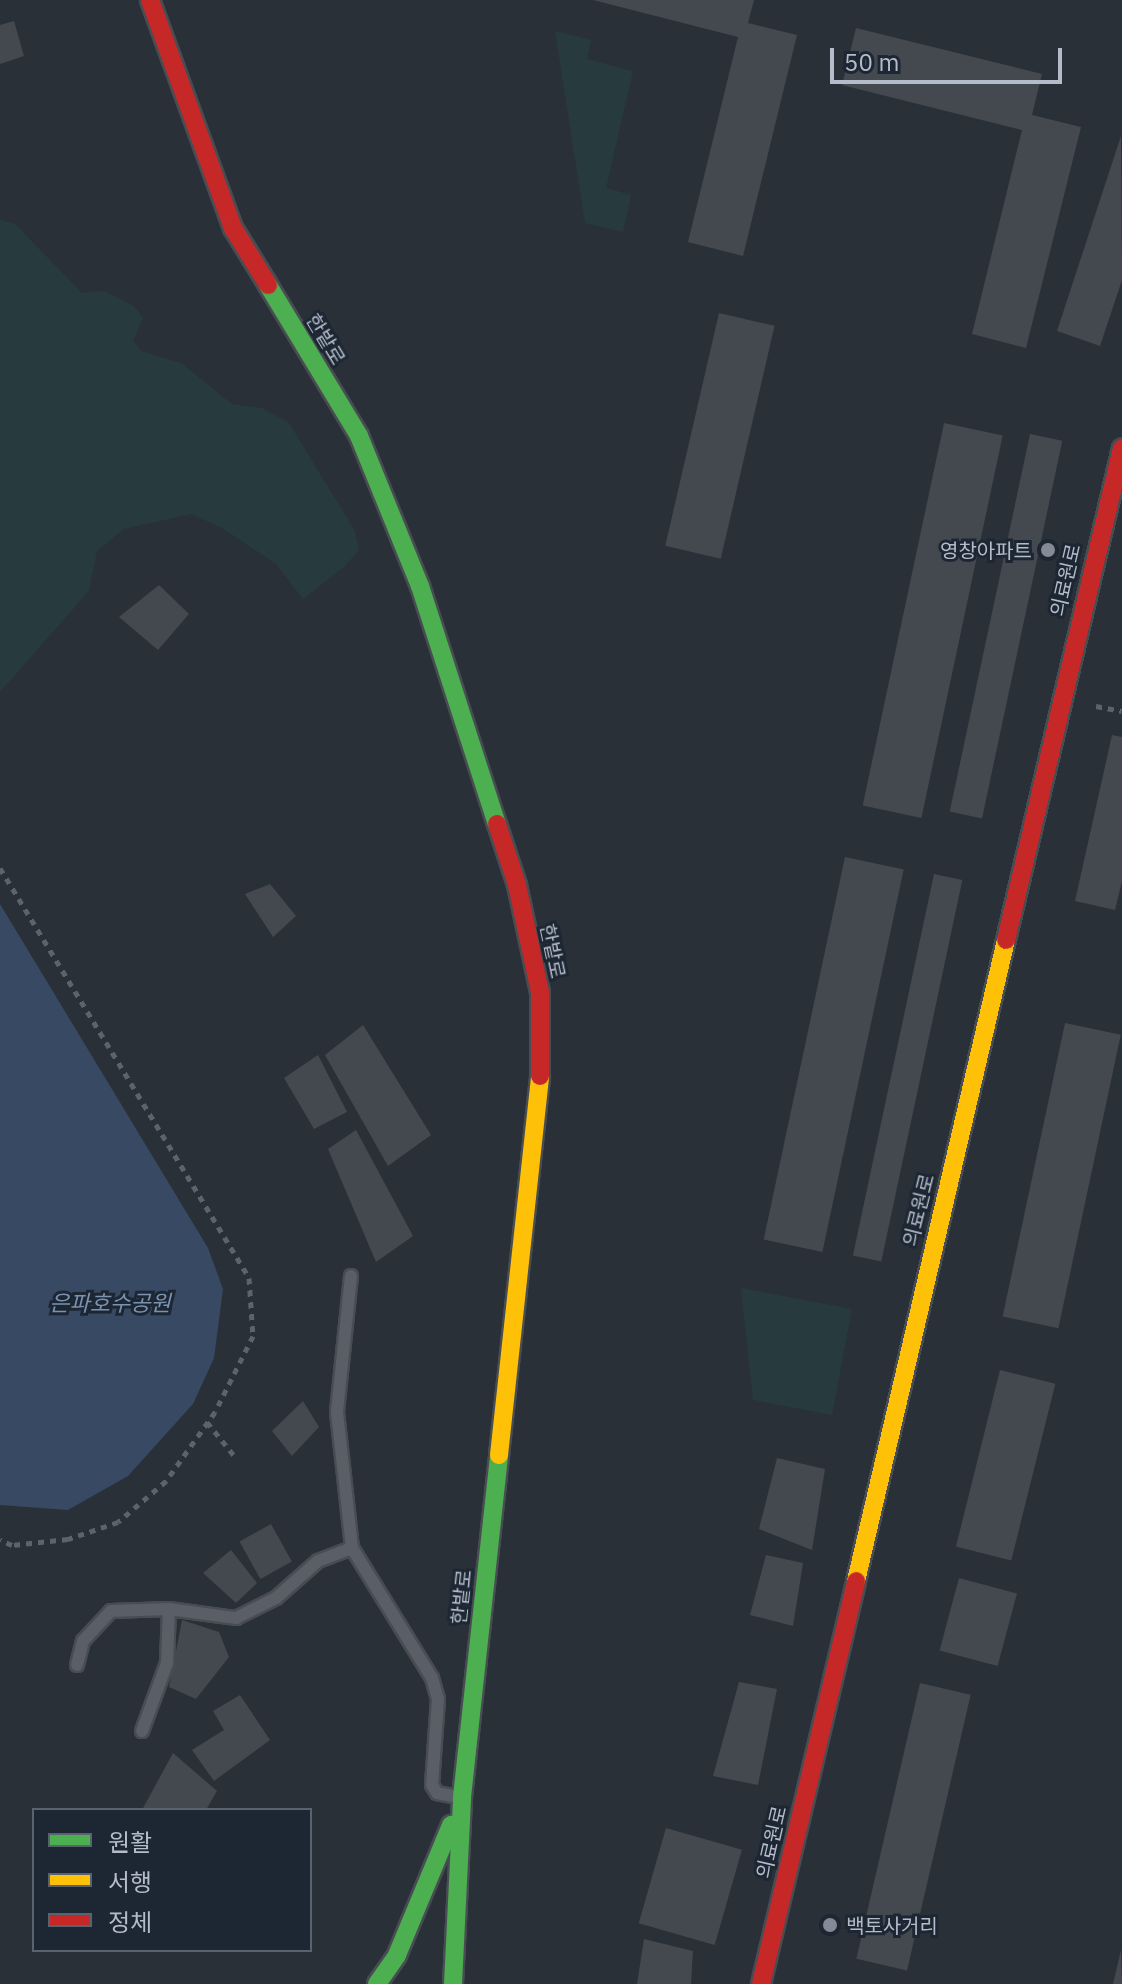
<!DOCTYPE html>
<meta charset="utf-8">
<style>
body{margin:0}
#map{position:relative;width:1122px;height:1984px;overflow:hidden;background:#2a3038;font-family:"IBM Plex Sans","Noto Sans KR",sans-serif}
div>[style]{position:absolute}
.green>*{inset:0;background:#273a3e}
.water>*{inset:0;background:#384963}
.building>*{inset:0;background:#444950;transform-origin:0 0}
.path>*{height:5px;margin-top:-2.5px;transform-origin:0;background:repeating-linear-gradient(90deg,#5d636a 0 6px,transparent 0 12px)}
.roads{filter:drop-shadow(2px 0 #484c53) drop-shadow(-2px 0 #484c53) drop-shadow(0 2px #484c53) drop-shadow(0 -2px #484c53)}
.lane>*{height:12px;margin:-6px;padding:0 6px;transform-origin:6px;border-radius:6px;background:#5a5e66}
.fast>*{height:18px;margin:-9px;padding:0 9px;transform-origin:9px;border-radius:9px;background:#4caf50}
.slow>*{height:18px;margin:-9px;padding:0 9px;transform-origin:9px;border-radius:9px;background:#ffc107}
.jam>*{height:18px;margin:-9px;padding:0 9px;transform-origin:9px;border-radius:9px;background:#c62828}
.dots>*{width:22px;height:22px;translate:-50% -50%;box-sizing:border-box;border:4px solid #1d2633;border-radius:50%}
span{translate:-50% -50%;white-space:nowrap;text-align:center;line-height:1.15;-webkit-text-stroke:6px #1d2633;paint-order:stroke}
.street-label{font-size:20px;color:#b4bcc9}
.poi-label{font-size:20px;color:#b4bcc9}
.right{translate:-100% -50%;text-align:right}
.left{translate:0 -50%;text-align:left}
.water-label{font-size:22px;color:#7c92b1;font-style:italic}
.legend{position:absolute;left:32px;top:1808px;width:280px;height:144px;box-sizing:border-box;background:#1d2633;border:2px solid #59626f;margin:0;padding:10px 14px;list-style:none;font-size:24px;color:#b4bcc9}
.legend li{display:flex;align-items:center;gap:16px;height:40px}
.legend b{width:40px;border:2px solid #59626f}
.scale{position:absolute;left:830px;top:48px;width:232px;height:36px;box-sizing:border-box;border:4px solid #b4bcc9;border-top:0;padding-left:10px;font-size:24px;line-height:28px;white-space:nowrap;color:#b4bcc9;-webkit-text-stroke:6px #1d2633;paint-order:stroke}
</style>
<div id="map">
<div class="green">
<i style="clip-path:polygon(555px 31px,591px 40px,587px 59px,633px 71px,606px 188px,631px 195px,623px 232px,585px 223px)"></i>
<i style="clip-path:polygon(0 220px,15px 224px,82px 293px,104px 291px,134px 306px,143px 318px,133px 341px,141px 351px,181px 363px,232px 404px,262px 408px,289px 423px,355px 531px,359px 550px,344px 567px,303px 599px,276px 564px,222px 528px,191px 514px,124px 529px,97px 551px,89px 591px,0 692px)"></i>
<i style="clip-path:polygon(741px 1288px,852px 1309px,832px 1415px,753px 1400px)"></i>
</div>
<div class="water">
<i style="clip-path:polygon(0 904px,208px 1248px,223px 1289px,214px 1358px,193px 1404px,128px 1476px,68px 1510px,0 1505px)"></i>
</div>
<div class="building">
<i style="clip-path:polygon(593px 0,754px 0,748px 23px,797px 35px,743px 256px,688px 242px,738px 37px)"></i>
<i style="clip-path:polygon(14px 21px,24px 56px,0 64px,0 25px)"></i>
<i style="clip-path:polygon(856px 28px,1042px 74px,1032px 115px,1081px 127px,1026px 348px,972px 334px,1022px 130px,842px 85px)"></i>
<i style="clip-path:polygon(1121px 136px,1122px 280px,1100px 346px,1057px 331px)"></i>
<i style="left:719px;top:313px;width:57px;height:239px;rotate:13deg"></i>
<i style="left:944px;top:423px;width:60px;height:391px;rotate:12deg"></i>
<i style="left:1030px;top:434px;width:33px;height:386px;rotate:12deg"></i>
<i style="clip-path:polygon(159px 585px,189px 614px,158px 650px,119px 617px)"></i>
<i style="clip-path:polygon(1112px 735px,1122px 737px,1122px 881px,1115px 910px,1075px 901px)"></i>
<i style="left:845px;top:857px;width:60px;height:391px;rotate:12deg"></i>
<i style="left:934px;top:874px;width:29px;height:390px;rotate:12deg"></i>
<i style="clip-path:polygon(270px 884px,296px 916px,273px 937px,245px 894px)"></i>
<i style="left:1065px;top:1023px;width:57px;height:300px;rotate:12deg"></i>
<i style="clip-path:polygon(363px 1025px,431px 1135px,388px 1166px,325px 1055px)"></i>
<i style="clip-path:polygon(318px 1055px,347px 1112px,314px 1129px,284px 1078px)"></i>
<i style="clip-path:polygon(356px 1130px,413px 1236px,376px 1262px,328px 1149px)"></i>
<i style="left:1000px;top:1370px;width:57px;height:182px;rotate:14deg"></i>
<i style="clip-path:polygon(303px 1401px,319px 1427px,292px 1456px,272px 1431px)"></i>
<i style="clip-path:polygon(777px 1458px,825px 1469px,812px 1550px,759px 1529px)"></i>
<i style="left:271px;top:1524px;width:43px;height:36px;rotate:61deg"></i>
<i style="clip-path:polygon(231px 1550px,257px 1583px,236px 1603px,203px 1573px)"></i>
<i style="clip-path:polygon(766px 1555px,803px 1563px,793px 1626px,750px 1615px)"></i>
<i style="left:959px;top:1578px;width:60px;height:75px;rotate:15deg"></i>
<i style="clip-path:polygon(182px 1620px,219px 1632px,229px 1657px,196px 1699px,169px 1687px)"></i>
<i style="clip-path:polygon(739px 1682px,777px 1689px,758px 1785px,713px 1776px)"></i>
<i style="left:920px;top:1683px;width:52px;height:283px;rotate:13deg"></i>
<i style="clip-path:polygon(240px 1695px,270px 1740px,214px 1781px,192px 1750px,224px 1730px,213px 1711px)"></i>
<i style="clip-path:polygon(173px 1753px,217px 1791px,206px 1810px,142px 1810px)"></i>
<i style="left:666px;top:1828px;width:79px;height:99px;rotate:16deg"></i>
<i style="clip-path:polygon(644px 1939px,693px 1951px,691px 1984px,637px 1984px)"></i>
<i style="clip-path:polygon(1121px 1950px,1122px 1984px,1113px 1984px)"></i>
</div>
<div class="path">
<i style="left:1096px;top:706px;width:26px;rotate:11deg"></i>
<i style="left:0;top:868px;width:480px;rotate:58.7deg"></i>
<i style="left:249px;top:1278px;width:58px;rotate:86.1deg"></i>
<i style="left:253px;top:1336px;width:85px;rotate:116.6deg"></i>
<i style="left:215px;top:1412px;width:85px;rotate:125.4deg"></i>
<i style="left:166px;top:1481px;width:63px;rotate:139.5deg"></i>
<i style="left:118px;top:1522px;width:53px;rotate:161.2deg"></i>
<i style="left:68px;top:1539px;width:56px;rotate:173.9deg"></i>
<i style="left:12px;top:1545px;width:13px;rotate:-157deg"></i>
<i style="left:207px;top:1422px;width:46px;rotate:51.1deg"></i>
</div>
<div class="roads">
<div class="lane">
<i style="left:351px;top:1276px;width:137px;rotate:95.9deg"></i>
<i style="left:337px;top:1412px;width:137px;rotate:83.7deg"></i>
<i style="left:352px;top:1548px;width:153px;rotate:58.4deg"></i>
<i style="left:432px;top:1678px;width:22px;rotate:74deg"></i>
<i style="left:438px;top:1699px;width:86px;rotate:94deg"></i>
<i style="left:432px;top:1785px;width:9px;rotate:58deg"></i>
<i style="left:437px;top:1793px;width:21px;rotate:11deg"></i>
<i style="left:77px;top:1665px;width:25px;rotate:-76deg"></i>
<i style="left:83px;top:1641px;width:41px;rotate:-47deg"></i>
<i style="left:111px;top:1611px;width:58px;rotate:-2deg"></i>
<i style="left:169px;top:1609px;width:68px;rotate:7.7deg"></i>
<i style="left:236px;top:1618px;width:45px;rotate:-26.6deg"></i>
<i style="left:276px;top:1598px;width:56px;rotate:-41.4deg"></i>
<i style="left:318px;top:1561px;width:36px;rotate:-21deg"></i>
<i style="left:142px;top:1731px;width:72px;rotate:-69.8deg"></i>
<i style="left:167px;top:1663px;width:54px;rotate:-87.9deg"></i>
</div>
<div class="fast">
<i style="left:268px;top:285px;width:176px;rotate:58.9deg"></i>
<i style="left:359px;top:436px;width:162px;rotate:67.9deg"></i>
<i style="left:420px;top:586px;width:250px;rotate:72.1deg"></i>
<i style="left:377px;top:1984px;width:35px;rotate:-55deg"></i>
<i style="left:397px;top:1955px;width:141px;rotate:-67.4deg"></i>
<i style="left:453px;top:1984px;width:187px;rotate:-87.2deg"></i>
<i style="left:462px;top:1797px;width:344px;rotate:-83.8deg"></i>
</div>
<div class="slow">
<i style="left:499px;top:1455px;width:381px;rotate:-83.8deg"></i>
<i style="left:856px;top:1581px;width:658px;rotate:-76.83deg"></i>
</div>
<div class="jam">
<i style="left:150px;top:0;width:243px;rotate:70deg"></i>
<i style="left:233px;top:228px;width:67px;rotate:58.4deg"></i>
<i style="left:497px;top:824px;width:64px;rotate:71.8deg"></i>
<i style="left:517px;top:885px;width:109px;rotate:77.9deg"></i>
<i style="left:540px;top:992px;width:84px;rotate:90deg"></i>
<i style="left:1006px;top:940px;width:505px;rotate:-76.73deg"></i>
<i style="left:761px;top:1984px;width:414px;rotate:-76.7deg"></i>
</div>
</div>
<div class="dots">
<i style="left:1048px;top:550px;background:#848b96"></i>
<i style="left:830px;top:1925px;background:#848b96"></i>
</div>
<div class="street-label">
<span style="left:326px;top:339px;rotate:59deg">한밭로</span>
<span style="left:1065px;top:580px;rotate:-77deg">의료원로</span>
<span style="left:553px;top:951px;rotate:78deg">한밭로</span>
<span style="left:918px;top:1210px;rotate:-76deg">의료원로</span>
<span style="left:461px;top:1597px;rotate:-84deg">한밭로</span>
<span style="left:771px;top:1842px;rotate:-77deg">의료원로</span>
</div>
<div class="poi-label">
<span class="right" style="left:1032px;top:550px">영창아파트</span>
<span class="left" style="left:846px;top:1925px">백토사거리</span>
</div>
<div class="water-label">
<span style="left:110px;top:1303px">은파호수공원</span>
</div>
<ul class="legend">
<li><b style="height:10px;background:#4caf50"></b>원활</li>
<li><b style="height:10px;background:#ffc107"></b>서행</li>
<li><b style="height:10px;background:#c62828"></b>정체</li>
</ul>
<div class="scale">50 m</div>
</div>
